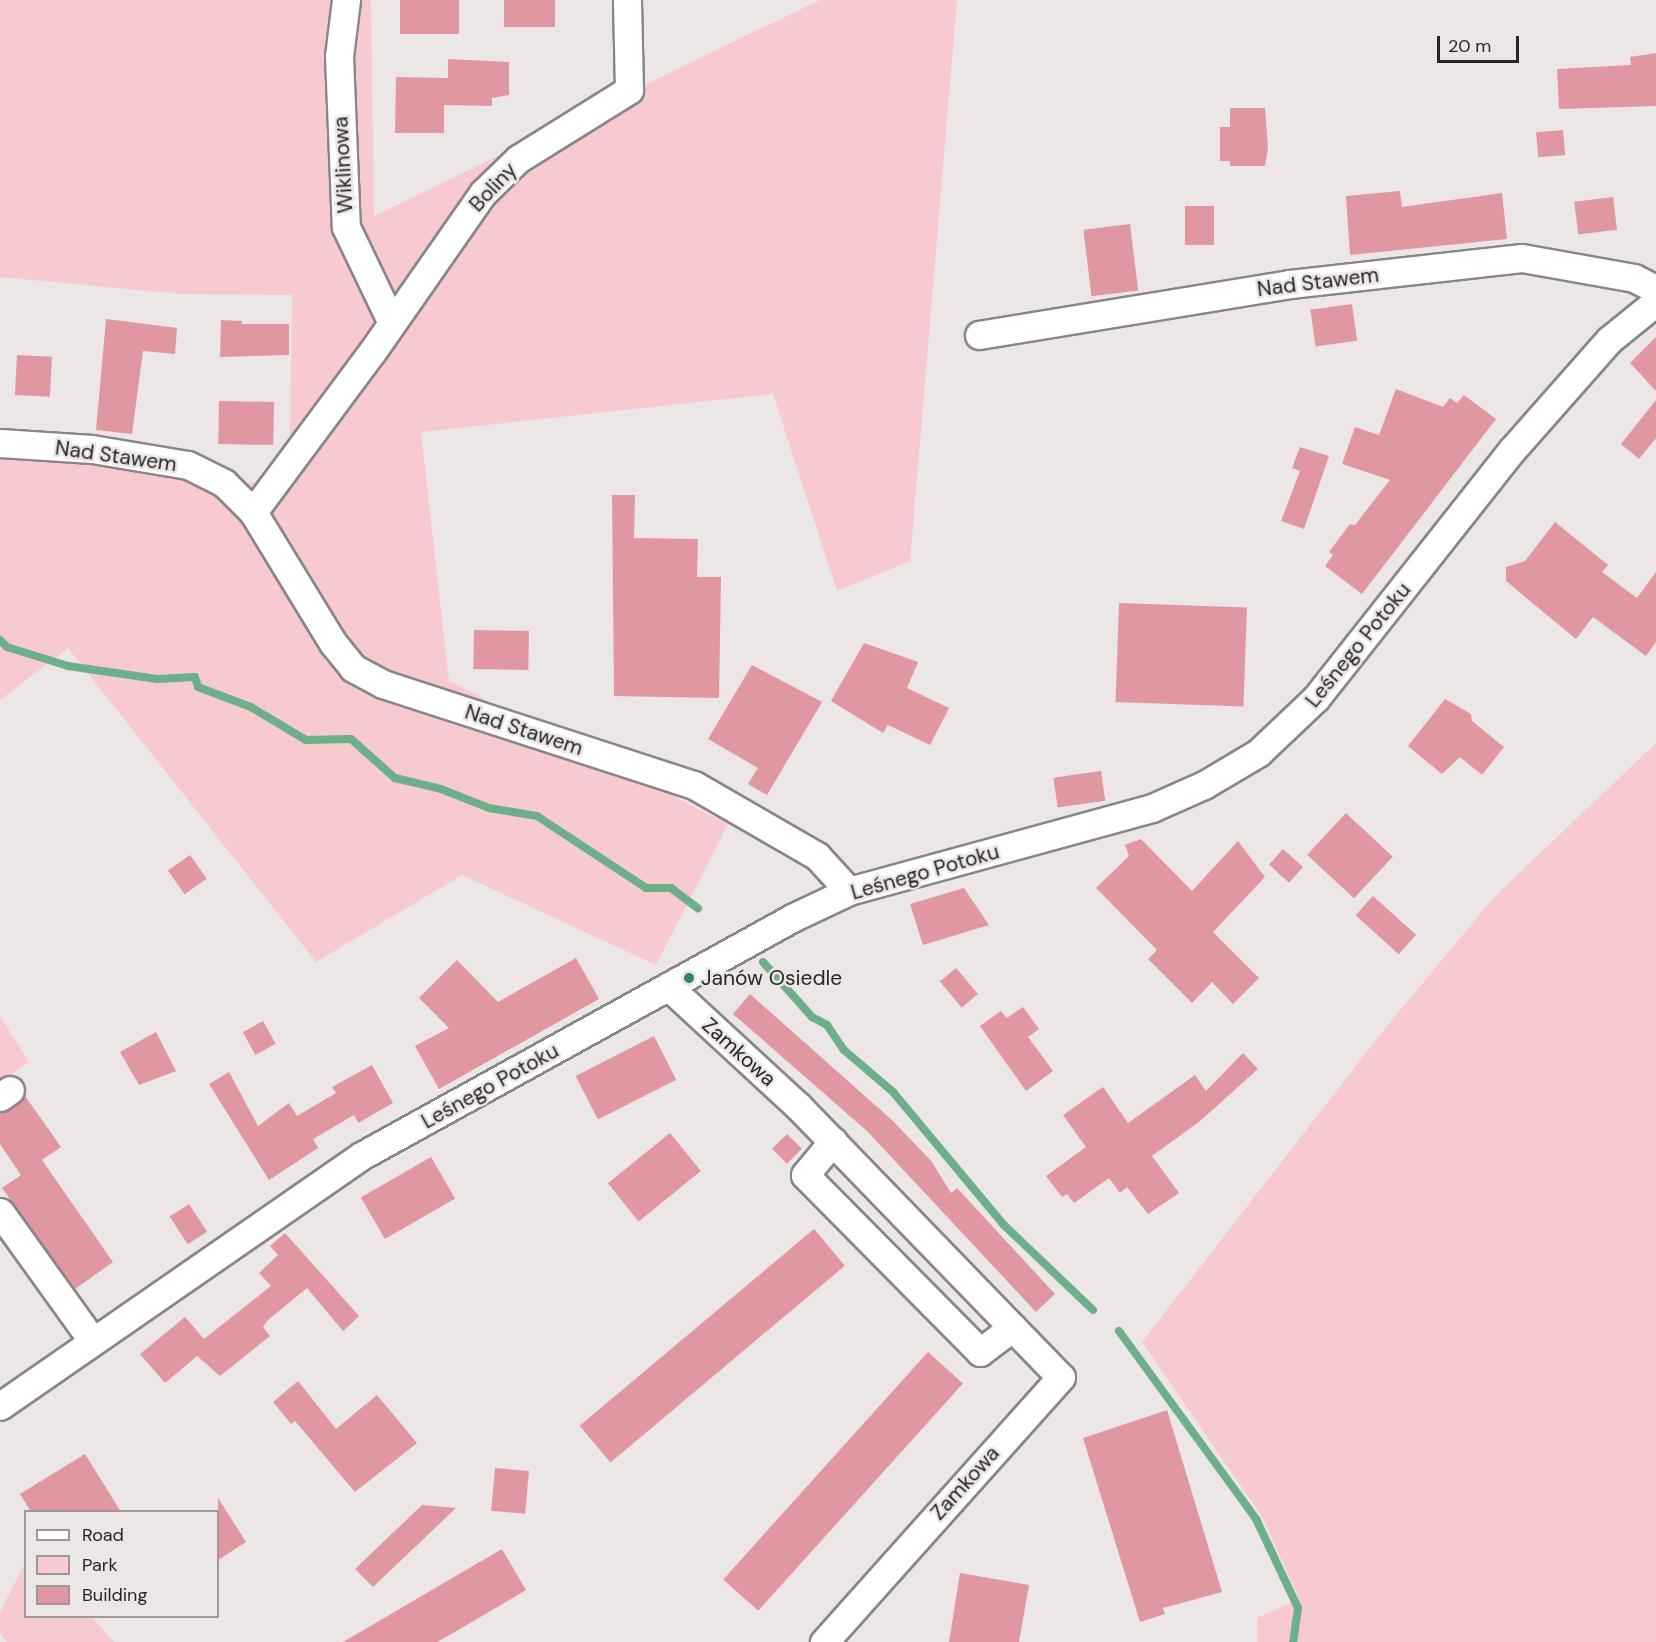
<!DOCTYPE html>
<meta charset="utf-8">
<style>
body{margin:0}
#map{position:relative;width:1656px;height:1642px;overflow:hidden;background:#ece6e6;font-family:"DM Sans",sans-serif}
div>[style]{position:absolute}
.green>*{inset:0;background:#f6cacf}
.stream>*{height:8px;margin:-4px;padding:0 4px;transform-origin:4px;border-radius:4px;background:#6caf89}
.building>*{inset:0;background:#e097a2;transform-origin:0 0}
.roads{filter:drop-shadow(2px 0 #8a8586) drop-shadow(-2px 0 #8a8586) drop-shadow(0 2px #8a8586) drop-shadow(0 -2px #8a8586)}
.street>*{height:27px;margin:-13.5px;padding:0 13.5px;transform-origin:13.5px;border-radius:13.5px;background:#fff}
.dots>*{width:16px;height:16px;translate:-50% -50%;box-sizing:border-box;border:3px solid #ece6e6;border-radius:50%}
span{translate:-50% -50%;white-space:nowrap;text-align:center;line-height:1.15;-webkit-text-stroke:5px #ece6e6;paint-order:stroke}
.street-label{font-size:21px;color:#272525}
.poi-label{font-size:21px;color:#272525}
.left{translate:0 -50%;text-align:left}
.legend{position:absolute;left:24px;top:1510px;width:195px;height:108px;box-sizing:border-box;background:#ece6e6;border:2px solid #9d9999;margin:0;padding:8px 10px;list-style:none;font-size:18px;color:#272525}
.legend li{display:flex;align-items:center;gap:12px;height:30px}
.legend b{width:30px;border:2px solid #9d9999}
.scale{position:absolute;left:1437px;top:36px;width:82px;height:27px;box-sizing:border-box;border:3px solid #272525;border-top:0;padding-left:8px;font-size:18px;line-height:21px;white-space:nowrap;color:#272525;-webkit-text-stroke:4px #ece6e6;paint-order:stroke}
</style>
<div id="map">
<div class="green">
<i style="clip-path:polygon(0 0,371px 0,374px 216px,820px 0,957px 0,910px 561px,837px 591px,773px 394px,421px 432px,449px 681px,728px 824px,656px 965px,462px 875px,316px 962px,68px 648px,0 700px,0 435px,149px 444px,203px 460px,243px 484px,260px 482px,290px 442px,292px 295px,181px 294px,0 277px)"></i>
<i style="clip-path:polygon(1656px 743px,1656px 1642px,1257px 1642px,1257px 1618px,1299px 1599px,1263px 1518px,1142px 1342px,1383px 1031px,1495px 896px)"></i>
<i style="clip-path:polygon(0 1016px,29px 1062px,0 1082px)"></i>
<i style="clip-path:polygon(25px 1563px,26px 1616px,92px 1617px,114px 1642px,7px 1642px,0 1633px,0 1612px)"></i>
</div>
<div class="stream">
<i style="left:0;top:640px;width:10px;rotate:45deg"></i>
<i style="left:7px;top:647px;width:64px;rotate:17.3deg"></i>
<i style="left:68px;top:666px;width:90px;rotate:8.3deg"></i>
<i style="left:157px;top:679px;width:38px;rotate:-3deg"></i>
<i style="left:195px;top:677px;width:10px;rotate:73deg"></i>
<i style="left:198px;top:687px;width:57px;rotate:20.7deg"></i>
<i style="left:251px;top:707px;width:64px;rotate:31deg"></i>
<i style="left:306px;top:740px;width:45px;rotate:-1.3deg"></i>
<i style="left:351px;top:739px;width:59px;rotate:41.6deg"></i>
<i style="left:395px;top:778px;width:47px;rotate:13.4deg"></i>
<i style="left:441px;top:789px;width:52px;rotate:21.6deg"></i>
<i style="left:489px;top:808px;width:49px;rotate:9.5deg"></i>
<i style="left:537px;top:816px;width:131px;rotate:33.4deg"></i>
<i style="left:646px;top:888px;width:25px"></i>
<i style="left:671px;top:888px;width:34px;rotate:37deg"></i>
<i style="left:763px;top:962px;width:74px;rotate:48.3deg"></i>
<i style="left:812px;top:1017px;width:17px;rotate:28deg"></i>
<i style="left:827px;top:1025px;width:30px;rotate:56deg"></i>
<i style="left:844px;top:1050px;width:65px;rotate:40.6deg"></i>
<i style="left:893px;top:1092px;width:173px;rotate:50.2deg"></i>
<i style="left:1004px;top:1225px;width:123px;rotate:43.7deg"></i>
<i style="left:1119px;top:1331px;width:233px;rotate:53.9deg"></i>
<i style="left:1256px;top:1519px;width:98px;rotate:64.7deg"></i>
<i style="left:1298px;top:1608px;width:34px;rotate:98deg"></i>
</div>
<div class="building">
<i style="left:400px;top:0;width:59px;height:34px"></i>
<i style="left:504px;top:0;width:51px;height:27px"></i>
<i style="clip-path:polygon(1656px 53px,1656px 106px,1559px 109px,1557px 69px,1631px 65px,1630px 57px)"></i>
<i style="clip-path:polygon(448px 59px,509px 62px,509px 95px,492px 98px,492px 106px,444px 105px,444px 133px,395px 133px,396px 77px,448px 78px)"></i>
<i style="clip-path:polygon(1230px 108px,1265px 108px,1268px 148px,1265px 166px,1230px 166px,1230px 161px,1220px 161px,1220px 127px,1230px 127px)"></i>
<i style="left:1563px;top:130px;width:25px;height:27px;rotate:85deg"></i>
<i style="clip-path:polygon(1400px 191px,1402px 207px,1502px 193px,1507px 239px,1350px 255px,1346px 196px)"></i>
<i style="left:1613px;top:197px;width:33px;height:39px;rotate:83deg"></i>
<i style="left:1185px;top:206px;width:29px;height:39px"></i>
<i style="left:1130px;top:224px;width:67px;height:47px;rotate:83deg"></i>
<i style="left:1352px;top:304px;width:37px;height:42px;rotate:82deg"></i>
<i style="clip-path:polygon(106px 319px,177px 328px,175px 354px,143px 351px,132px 434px,96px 430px)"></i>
<i style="clip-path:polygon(221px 320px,242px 321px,242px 324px,289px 324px,289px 355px,220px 357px)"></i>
<i style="clip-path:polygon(1656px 337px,1656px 391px,1630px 363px)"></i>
<i style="left:17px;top:355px;width:35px;height:40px;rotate:3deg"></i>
<i style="clip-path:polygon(1396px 389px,1443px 407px,1450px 398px,1457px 403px,1464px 395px,1496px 419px,1362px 594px,1325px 566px,1333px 555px,1329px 552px,1350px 524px,1355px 525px,1390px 480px,1342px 464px,1355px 427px,1379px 435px)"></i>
<i style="clip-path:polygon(1656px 400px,1656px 438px,1639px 459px,1621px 444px)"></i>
<i style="left:219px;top:401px;width:55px;height:43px;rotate:1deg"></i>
<i style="clip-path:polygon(1300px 447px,1329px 456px,1304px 529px,1281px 521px,1300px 471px,1292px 468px)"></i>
<i style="clip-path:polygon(612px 495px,635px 495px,634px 538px,698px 539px,697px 577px,721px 577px,719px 698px,614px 696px)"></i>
<i style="clip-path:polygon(1555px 522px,1608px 565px,1602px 572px,1637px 598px,1656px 572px,1656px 642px,1646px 656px,1593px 617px,1576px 639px,1506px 581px,1506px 567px,1525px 561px)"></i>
<i style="left:1119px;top:603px;width:128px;height:99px;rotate:2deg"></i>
<i style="left:474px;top:630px;width:55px;height:39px;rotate:1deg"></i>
<i style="clip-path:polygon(864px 643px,918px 662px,907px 688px,949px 708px,930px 745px,888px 725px,883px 733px,831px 701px)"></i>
<i style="clip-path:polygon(752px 665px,822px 702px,767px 795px,748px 784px,758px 768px,708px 739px)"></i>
<i style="clip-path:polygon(1445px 699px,1471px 714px,1472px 721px,1504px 747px,1482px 775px,1460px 757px,1442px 774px,1408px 746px)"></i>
<i style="left:1101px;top:771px;width:30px;height:48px;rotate:82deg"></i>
<i style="left:1346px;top:813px;width:64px;height:57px;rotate:43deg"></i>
<i style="clip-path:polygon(1141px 839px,1192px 891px,1238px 841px,1265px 877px,1213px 932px,1259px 978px,1233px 1004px,1212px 982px,1192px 1003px,1148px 959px,1157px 950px,1096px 888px,1129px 856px,1125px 845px)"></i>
<i style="left:1283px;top:849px;width:27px;height:21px;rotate:42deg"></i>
<i style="left:190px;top:855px;width:29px;height:27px;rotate:55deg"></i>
<i style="clip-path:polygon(964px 888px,989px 925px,923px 945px,910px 904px)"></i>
<i style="left:1373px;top:896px;width:58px;height:26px;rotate:42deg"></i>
<i style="clip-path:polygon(576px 958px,599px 999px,439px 1089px,415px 1046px,449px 1028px,419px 998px,457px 960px,498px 1002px)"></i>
<i style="left:956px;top:968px;width:34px;height:21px;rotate:50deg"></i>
<i style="clip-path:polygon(750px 994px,893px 1121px,932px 1162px,951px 1193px,957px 1188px,1055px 1294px,1036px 1312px,867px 1131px,733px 1014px)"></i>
<i style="clip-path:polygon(1023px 1007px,1039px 1029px,1028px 1037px,1053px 1071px,1026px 1091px,980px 1026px,1001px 1011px,1007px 1018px)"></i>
<i style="left:263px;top:1021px;width:26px;height:23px;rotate:61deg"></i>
<i style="clip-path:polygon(156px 1032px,176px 1071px,139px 1085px,120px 1052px)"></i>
<i style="left:654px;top:1036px;width:49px;height:88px;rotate:63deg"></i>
<i style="clip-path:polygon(1243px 1053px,1258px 1069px,1200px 1121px,1152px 1156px,1179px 1193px,1148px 1214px,1127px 1187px,1120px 1193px,1109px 1178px,1074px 1203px,1067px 1194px,1062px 1197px,1046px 1176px,1086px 1147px,1063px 1115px,1103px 1087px,1128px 1123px,1195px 1075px,1206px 1091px)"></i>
<i style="clip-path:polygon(372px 1065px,393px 1103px,358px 1123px,354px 1115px,313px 1139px,318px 1148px,269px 1180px,209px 1084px,229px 1072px,258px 1126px,289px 1103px,297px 1116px,336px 1093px,332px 1087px)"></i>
<i style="clip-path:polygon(25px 1096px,61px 1147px,42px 1160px,113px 1262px,75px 1289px,2px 1188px,21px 1175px,0 1144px,0 1114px)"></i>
<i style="left:670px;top:1133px;width:49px;height:80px;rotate:51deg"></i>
<i style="left:787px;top:1134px;width:21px;height:21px;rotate:45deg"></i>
<i style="left:431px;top:1157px;width:48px;height:81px;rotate:60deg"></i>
<i style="left:189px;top:1204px;width:33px;height:23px;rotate:57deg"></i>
<i style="left:814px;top:1229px;width:48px;height:306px;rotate:50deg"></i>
<i style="clip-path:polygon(285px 1233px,359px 1316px,343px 1331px,307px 1288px,268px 1320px,263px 1327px,270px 1336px,220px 1376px,197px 1356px,165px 1383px,140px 1354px,185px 1317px,204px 1339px,271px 1286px,259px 1273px,278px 1255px,270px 1246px)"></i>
<i style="left:928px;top:1352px;width:47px;height:306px;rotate:42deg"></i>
<i style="clip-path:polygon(298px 1381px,336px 1429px,377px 1395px,417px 1443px,355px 1492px,295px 1421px,291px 1424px,273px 1402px)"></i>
<i style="clip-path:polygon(1167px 1410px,1222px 1592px,1163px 1608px,1165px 1614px,1140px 1622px,1083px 1438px)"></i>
<i style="clip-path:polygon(85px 1454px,121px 1512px,31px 1512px,20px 1494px)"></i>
<i style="left:495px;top:1468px;width:34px;height:43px;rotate:5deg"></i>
<i style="clip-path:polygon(218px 1498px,246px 1542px,218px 1560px)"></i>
<i style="clip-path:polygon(422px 1505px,456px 1508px,373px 1587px,355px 1569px)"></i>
<i style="clip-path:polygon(502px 1549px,526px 1590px,460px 1629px,437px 1642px,343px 1642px)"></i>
<i style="clip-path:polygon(960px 1573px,1029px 1585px,1019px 1642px,949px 1642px)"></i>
</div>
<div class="roads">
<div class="street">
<i style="left:346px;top:0;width:56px;rotate:97.1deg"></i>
<i style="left:339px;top:56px;width:171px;rotate:87.7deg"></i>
<i style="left:346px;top:227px;width:104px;rotate:64.4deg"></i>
<i style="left:979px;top:335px;width:315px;rotate:-9.3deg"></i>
<i style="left:1290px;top:284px;width:233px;rotate:-6.4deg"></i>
<i style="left:1522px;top:258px;width:114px;rotate:10.1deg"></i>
<i style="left:1634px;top:278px;width:25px;rotate:27deg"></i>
<i style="left:0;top:443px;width:92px;rotate:3.7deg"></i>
<i style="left:92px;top:449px;width:97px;rotate:9.5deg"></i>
<i style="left:188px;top:465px;width:40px;rotate:26.6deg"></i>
<i style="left:224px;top:483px;width:41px;rotate:45deg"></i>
<i style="left:253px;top:512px;width:153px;rotate:58.6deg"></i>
<i style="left:333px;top:643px;width:32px;rotate:51deg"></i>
<i style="left:353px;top:668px;width:34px;rotate:28deg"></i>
<i style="left:383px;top:684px;width:327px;rotate:18deg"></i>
<i style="left:694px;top:785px;width:142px;rotate:30deg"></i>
<i style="left:817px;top:856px;width:47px;rotate:47.6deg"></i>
<i style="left:253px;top:512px;width:199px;rotate:-53.4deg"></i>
<i style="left:372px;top:352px;width:194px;rotate:-55.1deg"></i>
<i style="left:483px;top:193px;width:49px;rotate:-44.2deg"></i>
<i style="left:518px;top:159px;width:131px;rotate:-31.9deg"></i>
<i style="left:629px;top:90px;width:90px;rotate:-91.3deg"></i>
<i style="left:670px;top:988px;width:173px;rotate:42.7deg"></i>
<i style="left:797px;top:1105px;width:379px;rotate:45.9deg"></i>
<i style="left:1061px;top:1377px;width:356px;rotate:131.8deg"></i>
<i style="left:0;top:1097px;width:12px;rotate:-35deg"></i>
<i style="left:833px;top:1141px;width:44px;rotate:129.5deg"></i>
<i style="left:805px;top:1175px;width:249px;rotate:45.3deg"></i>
<i style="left:980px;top:1352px;width:41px;rotate:-37.1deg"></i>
<i style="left:0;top:1212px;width:158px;rotate:54.3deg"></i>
<i style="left:0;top:1406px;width:439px;rotate:-34.7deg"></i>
<i style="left:361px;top:1156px;width:492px;rotate:-28.9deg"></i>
<i style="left:792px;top:918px;width:63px;rotate:-25.3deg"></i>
<i style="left:849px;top:891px;width:314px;rotate:-15.3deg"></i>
<i style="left:1152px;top:808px;width:57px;rotate:-23.9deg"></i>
<i style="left:1204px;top:785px;width:63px;rotate:-30.7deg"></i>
<i style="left:1258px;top:753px;width:80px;rotate:-43.5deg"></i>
<i style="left:1316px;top:698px;width:316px;rotate:-51.7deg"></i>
<i style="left:1512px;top:450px;width:147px;rotate:-48.6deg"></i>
<i style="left:1609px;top:340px;width:60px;rotate:-39deg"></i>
</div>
</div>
<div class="dots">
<i style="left:689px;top:978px;background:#2f885d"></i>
</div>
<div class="street-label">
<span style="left:343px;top:165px;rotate:-93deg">Wiklinowa</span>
<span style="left:493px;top:187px;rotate:-47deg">Boliny</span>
<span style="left:1318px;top:282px;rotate:-7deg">Nad Stawem</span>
<span style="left:116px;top:456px;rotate:8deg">Nad Stawem</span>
<span style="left:1358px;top:645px;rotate:-51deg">Leśnego Potoku</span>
<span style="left:524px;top:730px;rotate:18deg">Nad Stawem</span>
<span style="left:925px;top:872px;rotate:-16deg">Leśnego Potoku</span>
<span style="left:739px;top:1052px;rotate:42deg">Zamkowa</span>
<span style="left:490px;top:1086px;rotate:-29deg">Leśnego Potoku</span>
<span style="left:965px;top:1483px;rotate:-48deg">Zamkowa</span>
</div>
<div class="poi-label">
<span class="left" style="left:701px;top:978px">Janów Osiedle</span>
</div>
<ul class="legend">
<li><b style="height:8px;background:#fff"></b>Road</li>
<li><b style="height:16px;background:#f6cacf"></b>Park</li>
<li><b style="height:16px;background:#e097a2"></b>Building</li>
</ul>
<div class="scale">20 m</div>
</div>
